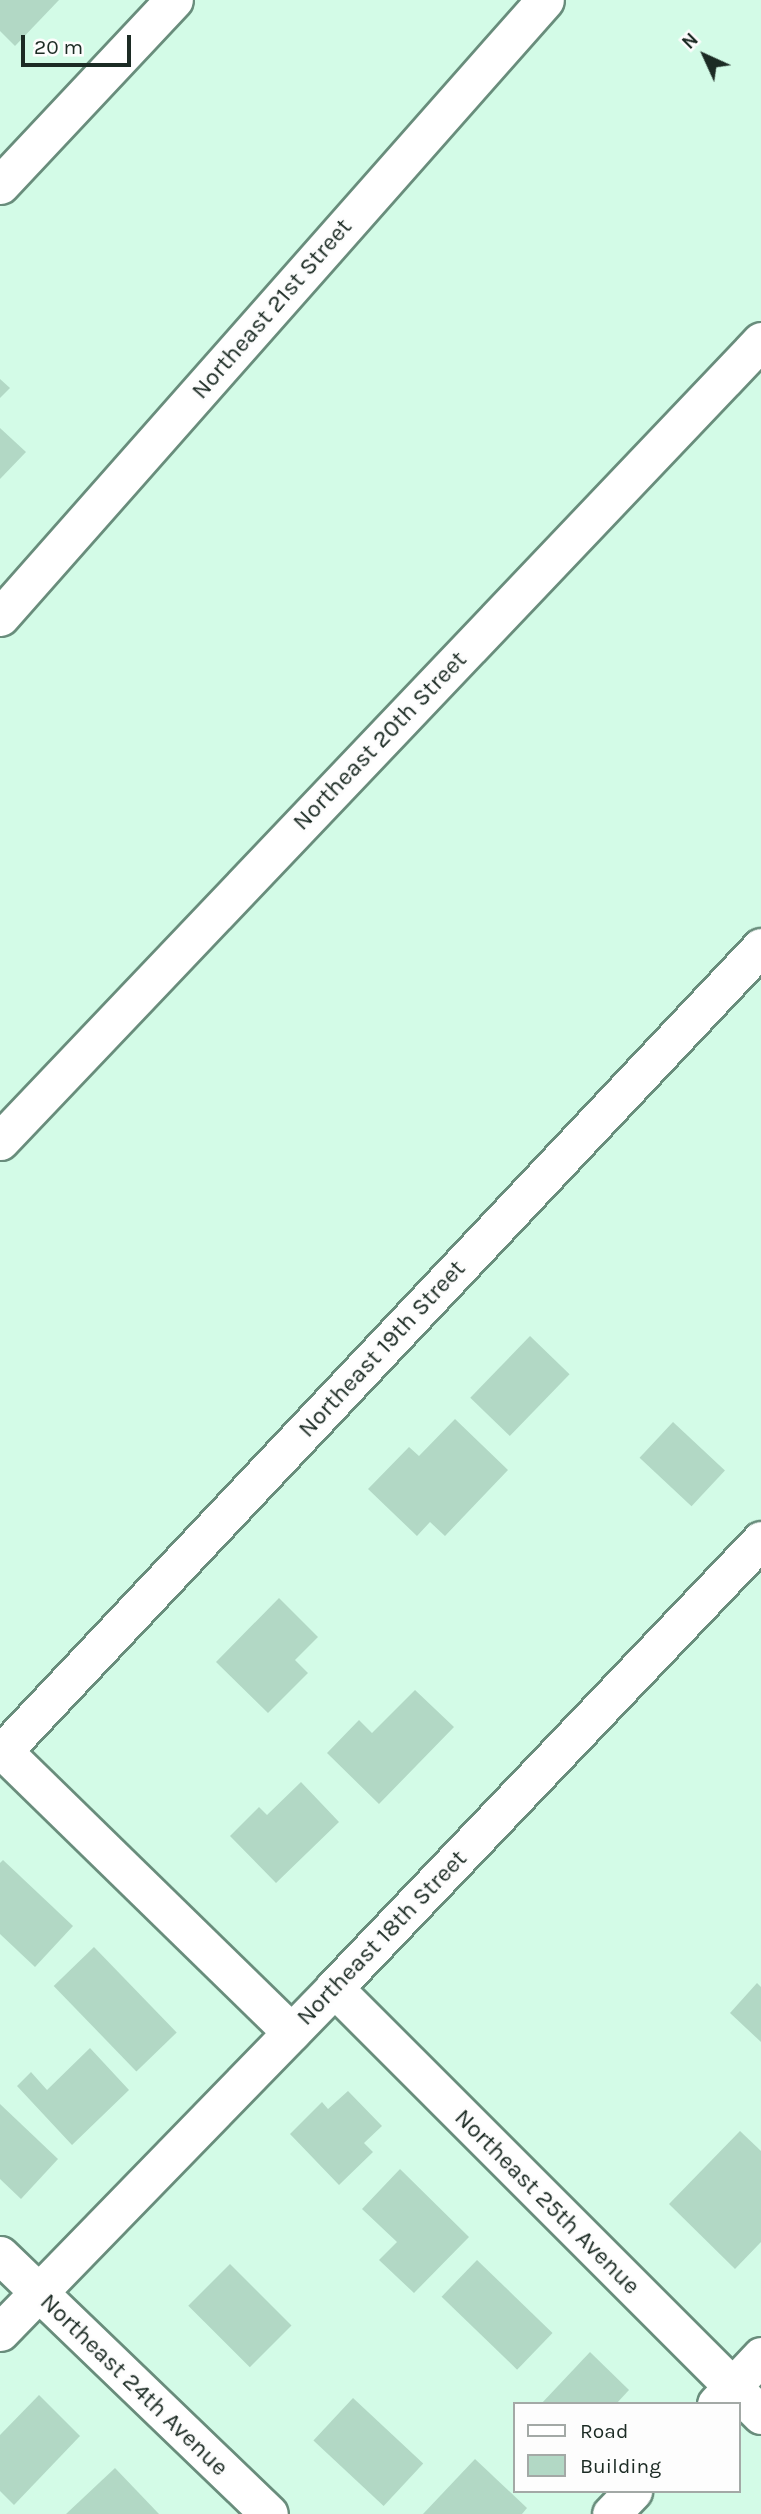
<!DOCTYPE html>
<style>
body{margin:0}
#map{position:relative;width:761px;height:2514px;overflow:hidden;background:#d3fbe7;font-family:Karla,sans-serif}
div>[style]{position:absolute}
.building>*{inset:0;background:#b2d8c5;transform-origin:0 0}
.roads{filter:drop-shadow(2px 0 #698d7c) drop-shadow(-2px 0 #698d7c) drop-shadow(0 2px #698d7c) drop-shadow(0 -2px #698d7c)}
.minor>*{height:37px;margin:-18.5px;padding:0 18.5px;transform-origin:18.5px;border-radius:18.5px;background:#fff}
span{translate:-50% -50%;white-space:nowrap;text-align:center;line-height:1.15;-webkit-text-stroke:5px #fdfdfd;paint-order:stroke}
.street-label{font-size:24px;color:#1c2b24}
.legend{position:absolute;left:513px;top:2402px;width:228px;height:91px;box-sizing:border-box;background:#fdfdfd;border:2px solid #a3a9a6;margin:0;padding:9px 12px;list-style:none;font-size:21px;color:#1c2b24}
.legend li{display:flex;align-items:center;gap:14px;height:35px}
.legend b{width:35px;border:2px solid #a3a9a6}
.north{position:absolute;left:670px;top:21px;width:70px;height:70px;-webkit-text-stroke:5px #fdfdfd;paint-order:stroke;rotate:315deg;font-size:19px;font-weight:700;line-height:28px;text-align:center;color:#1c2b24}
.north::after{content:'';display:block;margin:auto;width:24px;height:32px;background:#1c2b24;clip-path:polygon(50% 0,100% 100%,50% 72%,0 100%)}
.scale{position:absolute;left:21px;top:35px;width:110px;height:32px;box-sizing:border-box;border:4px solid #1c2b24;border-top:0;padding-left:9px;font-size:21px;line-height:24px;white-space:nowrap;color:#1c2b24;-webkit-text-stroke:5px #fdfdfd;paint-order:stroke}
</style>
<div id="map">
<div class="building">
<i style="clip-path:polygon(0 0,59px 0,15px 46px,0 31px)"></i>
<i style="clip-path:polygon(0 379px,10px 388px,0 398px)"></i>
<i style="clip-path:polygon(0 428px,26px 452px,0 479px)"></i>
<i style="left:530px;top:1336px;width:55px;height:86px;rotate:44deg"></i>
<i style="clip-path:polygon(455px 1419px,508px 1470px,445px 1536px,430px 1522px,417px 1536px,368px 1489px,409px 1447px,419px 1456px)"></i>
<i style="left:673px;top:1422px;width:71px;height:49px;rotate:43deg"></i>
<i style="clip-path:polygon(279px 1598px,318px 1637px,295px 1660px,308px 1673px,268px 1713px,216px 1662px)"></i>
<i style="clip-path:polygon(415px 1690px,454px 1727px,379px 1804px,327px 1753px,359px 1720px,372px 1733px)"></i>
<i style="clip-path:polygon(301px 1782px,339px 1822px,276px 1883px,230px 1836px,259px 1807px,267px 1815px)"></i>
<i style="clip-path:polygon(3px 1860px,73px 1926px,35px 1967px,0 1934px,0 1863px)"></i>
<i style="left:94px;top:1947px;width:119px;height:56px;rotate:46deg"></i>
<i style="clip-path:polygon(757px 1983px,761px 1987px,761px 2042px,730px 2013px)"></i>
<i style="clip-path:polygon(90px 2048px,129px 2090px,72px 2145px,17px 2086px,31px 2072px,47px 2090px)"></i>
<i style="clip-path:polygon(348px 2091px,382px 2126px,364px 2143px,373px 2152px,339px 2185px,290px 2134px,322px 2102px,328px 2109px)"></i>
<i style="clip-path:polygon(0 2104px,58px 2159px,21px 2199px,0 2179px)"></i>
<i style="clip-path:polygon(740px 2131px,761px 2151px,761px 2242px,735px 2269px,669px 2204px)"></i>
<i style="clip-path:polygon(400px 2169px,469px 2237px,414px 2293px,379px 2260px,397px 2242px,362px 2209px)"></i>
<i style="left:477px;top:2260px;width:105px;height:51px;rotate:44deg"></i>
<i style="left:230px;top:2264px;width:87px;height:59px;rotate:45deg"></i>
<i style="clip-path:polygon(590px 2352px,629px 2390px,616px 2404px,541px 2404px)"></i>
<i style="clip-path:polygon(39px 2395px,80px 2436px,14px 2505px,0 2491px,0 2435px)"></i>
<i style="left:353px;top:2398px;width:96px;height:58px;rotate:43deg"></i>
<i style="clip-path:polygon(475px 2459px,527px 2508px,522px 2514px,423px 2514px)"></i>
<i style="clip-path:polygon(115px 2468px,159px 2514px,66px 2514px)"></i>
</div>
<div class="roads">
<div class="minor">
<i style="left:0;top:185px;width:254px;rotate:-46.8deg"></i>
<i style="left:0;top:617px;width:823px;rotate:-48.55deg"></i>
<i style="left:0;top:1141px;width:1104px;rotate:-46.43deg"></i>
<i style="left:0;top:1748px;width:407px;rotate:44.3deg"></i>
<i style="left:3px;top:1751px;width:1105px;rotate:-46.69deg"></i>
<i style="left:334px;top:1988px;width:604px;rotate:45deg"></i>
<i style="left:0;top:2255px;width:373px;rotate:43.9deg"></i>
<i style="left:0;top:2332px;width:479px;rotate:-45.8deg"></i>
<i style="left:334px;top:1988px;width:619px;rotate:-46.37deg"></i>
<i style="left:716px;top:2404px;width:66px;rotate:-46.8deg"></i>
<i style="left:611px;top:2514px;width:32px;rotate:-46deg"></i>
</div>
</div>
<div class="street-label">
<span style="left:272px;top:309px;rotate:-49deg">Northeast 21st Street</span>
<span style="left:380px;top:741px;rotate:-46deg">Northeast 20th Street</span>
<span style="left:382px;top:1349px;rotate:-47deg">Northeast 19th Street</span>
<span style="left:382px;top:1938px;rotate:-46deg">Northeast 18th Street</span>
<span style="left:547px;top:2202px;rotate:45deg">Northeast 25th Avenue</span>
<span style="left:134px;top:2385px;rotate:44deg">Northeast 24th Avenue</span>
</div>
<ul class="legend">
<li><b style="height:9px;background:#fff"></b>Road</li>
<li><b style="height:19px;background:#b2d8c5"></b>Building</li>
</ul>
<div class="north">N</div>
<div class="scale">20 m</div>
</div>
